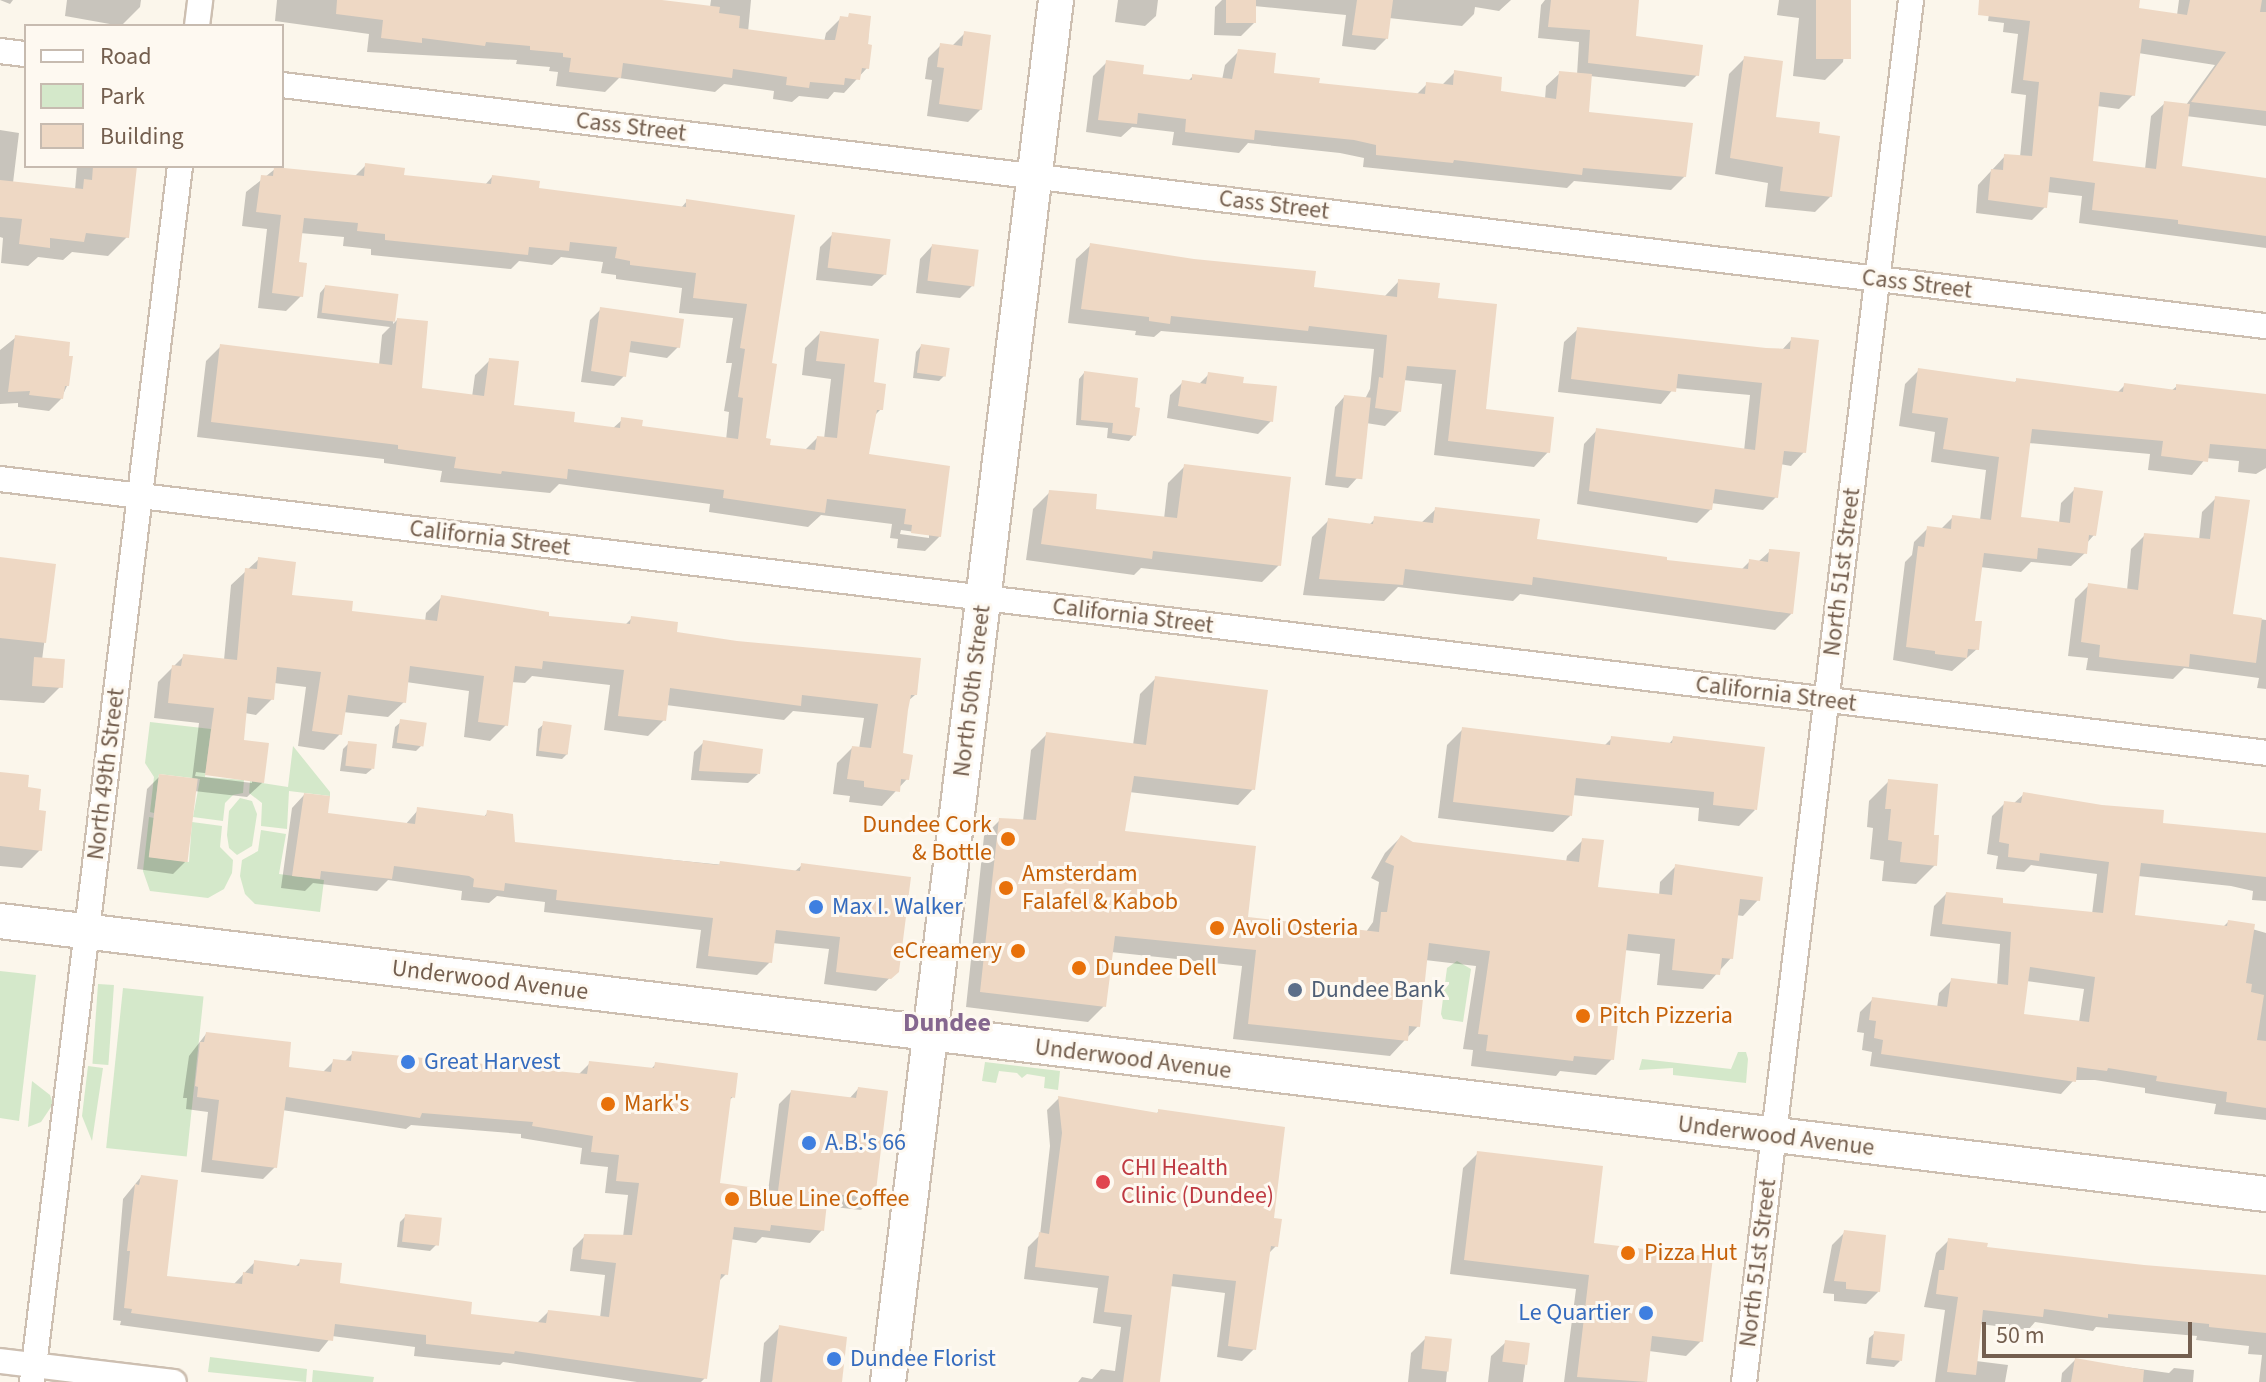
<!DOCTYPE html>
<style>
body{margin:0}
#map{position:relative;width:2266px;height:1382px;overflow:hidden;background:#fbf6eb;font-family:"Source Sans 3",sans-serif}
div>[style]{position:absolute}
.green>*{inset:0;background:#d4e8ca;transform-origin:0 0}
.shadow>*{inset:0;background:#0003}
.building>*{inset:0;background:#eed8c4;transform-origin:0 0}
.roads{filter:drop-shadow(2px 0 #cdbfb1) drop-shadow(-2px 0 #cdbfb1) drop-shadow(0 2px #cdbfb1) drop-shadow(0 -2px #cdbfb1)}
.street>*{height:24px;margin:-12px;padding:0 12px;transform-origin:12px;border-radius:12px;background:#fff}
.secondary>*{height:34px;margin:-17px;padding:0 17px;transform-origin:17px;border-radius:17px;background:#fff}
.dots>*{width:22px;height:22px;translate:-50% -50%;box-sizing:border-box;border:4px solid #fef9f1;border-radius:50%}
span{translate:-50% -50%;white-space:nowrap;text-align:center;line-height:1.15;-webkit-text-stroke:6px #fef9f1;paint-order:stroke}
.street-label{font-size:24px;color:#745f4f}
.food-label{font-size:24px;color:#c56008}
.right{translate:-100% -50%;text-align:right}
.left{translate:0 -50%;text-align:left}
.shop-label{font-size:24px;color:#366cbe}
.service-label{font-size:24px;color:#4e5e75}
.health-label{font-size:24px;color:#be3a42}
.neighbourhood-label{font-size:26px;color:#85678f;font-weight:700}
.legend{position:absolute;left:24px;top:24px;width:260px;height:144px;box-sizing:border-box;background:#fef9f1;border:2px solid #c7bbb0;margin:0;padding:10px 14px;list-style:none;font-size:24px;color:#745f4f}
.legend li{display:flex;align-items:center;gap:16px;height:40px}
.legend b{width:40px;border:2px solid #c7bbb0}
.scale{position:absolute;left:1982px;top:1322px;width:210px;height:36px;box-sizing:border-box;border:4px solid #745f4f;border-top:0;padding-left:10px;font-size:24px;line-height:28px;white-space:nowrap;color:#745f4f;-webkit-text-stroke:6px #fef9f1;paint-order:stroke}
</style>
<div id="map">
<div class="green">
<i style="clip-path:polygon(150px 722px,211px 729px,205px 777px,244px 780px,243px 793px,233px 795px,225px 803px,223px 821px,193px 817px,200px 779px,159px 774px,154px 813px,150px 812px,154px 777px,145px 763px)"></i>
<i style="clip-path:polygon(293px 746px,330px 792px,330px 796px,289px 791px,287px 829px,261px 826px,262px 803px,249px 793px,250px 781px,288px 787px)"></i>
<i style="clip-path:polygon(240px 798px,252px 801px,257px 814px,252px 846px,237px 855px,229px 848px,227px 835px,229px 811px)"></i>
<i style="clip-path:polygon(149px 817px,154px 818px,149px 857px,189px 862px,192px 822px,222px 826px,220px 847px,233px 860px,232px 873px,224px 889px,208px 898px,150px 891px,143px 871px)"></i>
<i style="clip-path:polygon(261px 830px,286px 834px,279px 874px,324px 880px,320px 912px,255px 904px,245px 894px,240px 876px,242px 860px,258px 851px)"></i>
<i style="clip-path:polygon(1457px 961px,1471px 969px,1463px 1022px,1443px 1019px,1441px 1014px,1447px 968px)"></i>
<i style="clip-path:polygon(0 971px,36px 975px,19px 1121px,0 1118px)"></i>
<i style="left:98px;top:984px;width:16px;height:80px;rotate:4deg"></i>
<i style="left:123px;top:988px;width:81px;height:161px;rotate:6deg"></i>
<i style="clip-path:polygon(1738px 1052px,1746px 1052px,1748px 1059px,1746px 1083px,1673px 1075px,1673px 1068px,1639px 1070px,1642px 1059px,1731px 1069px)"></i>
<i style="clip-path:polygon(985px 1062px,1060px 1071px,1058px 1090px,1044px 1088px,1045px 1077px,1027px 1074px,1022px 1078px,1017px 1073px,999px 1071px,996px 1083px,982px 1081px)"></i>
<i style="clip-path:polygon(88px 1066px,103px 1068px,92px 1141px,82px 1116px)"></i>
<i style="clip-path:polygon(32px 1081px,50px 1095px,53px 1104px,41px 1122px,28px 1127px)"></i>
<i style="clip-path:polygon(210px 1357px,307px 1369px,306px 1382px,208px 1372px)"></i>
<i style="clip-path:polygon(313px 1370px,374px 1377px,373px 1382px,312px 1382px)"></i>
</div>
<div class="shadow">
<i style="clip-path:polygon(0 0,13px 0,10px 4px)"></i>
<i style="clip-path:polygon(67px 0,141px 0,140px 7px,121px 26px,65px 16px)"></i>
<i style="clip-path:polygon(277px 0,641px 0,710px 7px,711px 0,751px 0,748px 32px,824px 42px,826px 33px,841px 18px,869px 20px,867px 68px,844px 93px,834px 92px,828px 99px,799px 96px,792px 102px,773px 99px,774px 91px,724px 84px,715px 92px,619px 78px,605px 92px,556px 86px,558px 72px,549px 71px,550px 67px,516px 64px,517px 60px,367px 52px,369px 34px,275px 21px)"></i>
<i style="clip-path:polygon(1118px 0,1158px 0,1156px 16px,1145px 26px,1115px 22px)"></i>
<i style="clip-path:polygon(1222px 0,1511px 0,1499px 11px,1475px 7px,1474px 14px,1462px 26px,1389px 18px,1386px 39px,1375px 50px,1342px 46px,1346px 15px,1254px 6px,1254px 23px,1241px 36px,1214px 35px,1215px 7px)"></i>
<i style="clip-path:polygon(1545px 0,1637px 0,1634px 38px,1697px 75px,1685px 87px,1590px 76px,1587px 113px,1685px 176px,1671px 190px,1574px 181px,1567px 188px,1363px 167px,1364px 158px,1340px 153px,1248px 143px,1239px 153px,1172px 145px,1174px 132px,1132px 127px,1121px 137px,1086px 132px,1093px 76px,1106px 63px,1141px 75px,1188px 81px,1193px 76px,1222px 80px,1225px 65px,1239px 51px,1272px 75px,1317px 84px,1416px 95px,1427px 84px,1441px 86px,1455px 72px,1498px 93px,1545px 99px,1546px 86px,1560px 73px,1577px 75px,1579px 42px,1538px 38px,1541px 5px)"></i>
<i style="clip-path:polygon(1779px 0,1851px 0,1843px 62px,1825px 80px,1793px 76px,1799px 18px,1777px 15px)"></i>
<i style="clip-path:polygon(evenodd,1991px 0,2138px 0,2137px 9px,2177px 15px,2179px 0,2266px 0,2266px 126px,2186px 116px,2180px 168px,2266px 180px,2266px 248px,2079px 223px,2082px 196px,2047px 192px,2045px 207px,2032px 220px,1976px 213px,1978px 185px,2005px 156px,2020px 157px,2026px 95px,2011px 93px,2018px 34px,2003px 32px,2004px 23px,1988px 21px,1991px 0,2138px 53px,2215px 65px,2186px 105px,2165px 103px,2151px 116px,2145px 169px,2091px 163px,2097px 106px,2119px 109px,2133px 95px,2138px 53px)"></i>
<i style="clip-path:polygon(965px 33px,981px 109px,968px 122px,927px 116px,932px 80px,925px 79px,928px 58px,941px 45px,951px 47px)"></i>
<i style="clip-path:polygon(1745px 58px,1773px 119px,1816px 135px,1831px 196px,1815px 212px,1765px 207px,1768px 183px,1715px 174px,1729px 74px)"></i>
<i style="clip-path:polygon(0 130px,19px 133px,13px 183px,75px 190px,77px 166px,135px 166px,127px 237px,108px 256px,72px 252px,63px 260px,38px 257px,28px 266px,1px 263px,3px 238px,0 237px)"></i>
<i style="clip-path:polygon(evenodd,366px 165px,402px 177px,484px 186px,492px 177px,537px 190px,681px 208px,687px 201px,793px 216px,769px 365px,763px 440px,768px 447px,804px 451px,817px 438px,824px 439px,831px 379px,802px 375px,805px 348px,820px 333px,871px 384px,881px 409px,874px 416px,867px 456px,940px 536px,925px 551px,897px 548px,898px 539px,890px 538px,892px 524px,821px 515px,808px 527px,709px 512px,710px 504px,559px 484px,550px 493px,440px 482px,442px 471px,384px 463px,384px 459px,197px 437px,206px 361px,221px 346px,379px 365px,382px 335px,390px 327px,317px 318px,320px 293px,325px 287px,396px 295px,393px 324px,397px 320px,420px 389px,472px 397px,475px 375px,490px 360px,512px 406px,571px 424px,612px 429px,622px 420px,640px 428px,726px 440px,729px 412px,724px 411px,732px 363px,726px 363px,733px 318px,679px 313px,682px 288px,616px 279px,616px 275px,601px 273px,603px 262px,561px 257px,552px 265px,519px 261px,511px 269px,371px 255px,371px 249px,343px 246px,344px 237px,300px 233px,296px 263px,301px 296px,286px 311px,258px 308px,267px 229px,242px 226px,246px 192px,275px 169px,354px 177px,366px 165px,901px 530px,929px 534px,929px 538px,900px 534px,901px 530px)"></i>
<i style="clip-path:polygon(832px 235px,885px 274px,872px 286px,816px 280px,820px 247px)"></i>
<i style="clip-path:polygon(1091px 245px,1312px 289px,1385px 296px,1399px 281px,1436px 299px,1483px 411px,1548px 452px,1534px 467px,1434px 455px,1442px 384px,1403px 380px,1400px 411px,1385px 426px,1366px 423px,1357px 478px,1348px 488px,1325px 485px,1335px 407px,1344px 397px,1365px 399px,1370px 389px,1374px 349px,1161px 331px,1154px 337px,1135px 335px,1136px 331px,1068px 323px,1076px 259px)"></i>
<i style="clip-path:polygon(932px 246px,973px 285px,960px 298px,916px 293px,920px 259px)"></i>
<i style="clip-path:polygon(601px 309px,678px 347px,667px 358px,628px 352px,624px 376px,614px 386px,581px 382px,590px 320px)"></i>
<i style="clip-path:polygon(1578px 329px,1781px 351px,1792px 339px,1804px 452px,1791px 466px,1780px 464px,1776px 497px,1763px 510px,1711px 503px,1711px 509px,1697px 523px,1577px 504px,1584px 444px,1597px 430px,1744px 451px,1750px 395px,1674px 388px,1661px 404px,1558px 392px,1564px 342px)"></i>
<i style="clip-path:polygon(15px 338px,67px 386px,61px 399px,49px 411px,18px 407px,18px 403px,0 404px,0 350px)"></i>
<i style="clip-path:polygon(921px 346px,945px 375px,939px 381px,913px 378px,916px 352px)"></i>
<i style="clip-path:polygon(1919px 370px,2013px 384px,2017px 380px,2117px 393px,2125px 385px,2171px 391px,2177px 386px,2266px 397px,2266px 468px,2256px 474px,2238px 472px,2239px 461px,2206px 458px,2192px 475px,2148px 470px,2150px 454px,2028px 443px,2018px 518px,2059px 523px,2061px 503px,2075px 489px,2094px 535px,2086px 544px,2085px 553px,2071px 566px,2031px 562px,2021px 572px,1980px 567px,1973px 622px,1977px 649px,1952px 671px,1893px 660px,1905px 562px,1912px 555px,1914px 542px,1928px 528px,1940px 530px,1953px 517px,1980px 520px,1986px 470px,1931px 462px,1935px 432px,1899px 426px,1905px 384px)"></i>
<i style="clip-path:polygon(1084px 373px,1134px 435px,1129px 441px,1107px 438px,1108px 428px,1076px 425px,1079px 379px)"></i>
<i style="clip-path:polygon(1209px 374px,1241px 385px,1271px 421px,1258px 434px,1167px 418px,1170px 395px,1182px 383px,1198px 385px)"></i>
<i style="clip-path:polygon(1185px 466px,1279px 565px,1262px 582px,1141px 568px,1134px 575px,1026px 560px,1033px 509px,1050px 492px,1093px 511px,1164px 519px,1168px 483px)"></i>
<i style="clip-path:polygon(2216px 498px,2231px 615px,2266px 620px,2266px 689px,2257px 688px,2259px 678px,2184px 668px,2173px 679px,2086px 670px,2088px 658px,2068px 656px,2075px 599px,2089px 585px,2127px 590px,2131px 549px,2145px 535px,2199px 540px,2202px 512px)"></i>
<i style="clip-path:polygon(1436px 509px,1535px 541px,1665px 561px,1740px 571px,1750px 561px,1758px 562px,1770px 551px,1792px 613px,1775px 630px,1520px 594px,1513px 601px,1398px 587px,1384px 601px,1303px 595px,1312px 537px,1329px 520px,1368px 526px,1375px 519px,1421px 523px)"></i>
<i style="clip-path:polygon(evenodd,259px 559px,290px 597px,350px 613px,425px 622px,426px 613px,442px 597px,547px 617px,624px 626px,631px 619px,674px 633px,915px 695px,908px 701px,901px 755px,907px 779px,882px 806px,849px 802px,850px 796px,833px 794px,837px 763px,852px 748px,859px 749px,864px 718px,793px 711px,784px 720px,666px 705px,664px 720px,648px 736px,604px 730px,610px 685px,532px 676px,525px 683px,511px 682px,506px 725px,490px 741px,464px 737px,469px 691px,406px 682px,404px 702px,388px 717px,343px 712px,340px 734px,324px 750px,298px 746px,306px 687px,274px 683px,272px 699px,256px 715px,245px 713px,242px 742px,263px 782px,247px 797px,194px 791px,186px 861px,173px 874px,137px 869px,147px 789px,160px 776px,192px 780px,199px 723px,154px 718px,158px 682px,184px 656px,224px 660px,231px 585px,259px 559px,196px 772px,252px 779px,252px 783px,195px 776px,196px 772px)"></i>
<i style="clip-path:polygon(0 560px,54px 566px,42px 660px,60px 687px,44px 703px,0 700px)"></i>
<i style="clip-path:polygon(1156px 678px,1253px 789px,1238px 805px,1129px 792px,1123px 832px,1246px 918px,1366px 932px,1373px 922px,1379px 882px,1371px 878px,1385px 853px,1401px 837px,1413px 844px,1566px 862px,1567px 856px,1583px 840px,1596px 888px,1659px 896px,1660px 882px,1676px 866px,1758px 900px,1743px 916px,1736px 915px,1731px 958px,1703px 989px,1657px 985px,1660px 954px,1624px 950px,1612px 1059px,1596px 1075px,1560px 1071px,1556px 1076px,1471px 1066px,1473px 1050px,1463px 1049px,1476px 966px,1425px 960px,1418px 1026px,1390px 1056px,1233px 1039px,1242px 966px,1111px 952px,1104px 1006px,1088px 1022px,966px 1007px,984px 836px,1000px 820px,1023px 821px,1031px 750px,1047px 734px,1133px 745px,1140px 694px)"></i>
<i style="clip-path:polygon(401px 722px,422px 745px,416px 751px,392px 748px,395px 727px)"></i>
<i style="clip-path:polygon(544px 724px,568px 753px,562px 759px,536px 756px,538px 729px)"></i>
<i style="clip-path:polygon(1463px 729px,1604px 746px,1612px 738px,1668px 745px,1674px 738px,1755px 810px,1739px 826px,1698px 821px,1699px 808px,1572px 795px,1570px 816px,1553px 832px,1438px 818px,1447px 745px)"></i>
<i style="clip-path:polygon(349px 743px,372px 769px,366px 774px,340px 771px,343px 749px)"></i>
<i style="clip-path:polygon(703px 743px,758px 774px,748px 783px,691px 780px,694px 752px)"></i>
<i style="clip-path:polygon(0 774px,25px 789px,40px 850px,22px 868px,0 866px)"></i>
<i style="clip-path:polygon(1889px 781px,1932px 836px,1935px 865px,1916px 884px,1882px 881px,1884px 861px,1870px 859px,1873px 828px,1867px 827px,1869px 801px)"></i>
<i style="clip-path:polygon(evenodd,2024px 794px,2161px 825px,2266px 835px,2266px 901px,2252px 900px,2253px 891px,2231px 886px,2138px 876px,2133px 916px,2223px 927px,2228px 922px,2266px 933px,2266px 1120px,2214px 1114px,2216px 1104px,2145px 1093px,2145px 1088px,2095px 1080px,2074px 1080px,2061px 1094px,1870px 1066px,1872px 1052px,1862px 1050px,1864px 1033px,1857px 1032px,1860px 1012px,1873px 999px,1937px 1008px,1939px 993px,1952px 980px,1997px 986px,2000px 944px,1930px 936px,1934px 906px,1946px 894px,2001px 904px,2092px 914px,2097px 874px,2031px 865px,2024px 872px,1996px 869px,1998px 856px,1987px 854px,1992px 816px,2005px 803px,2013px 804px,2024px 794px,2026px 981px,2084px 989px,2079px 1022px,2021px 1015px,2026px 981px)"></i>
<i style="clip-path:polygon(304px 795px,326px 815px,405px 825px,418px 810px,483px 818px,488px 812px,513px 844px,794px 872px,802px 865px,897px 971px,876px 991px,824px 984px,829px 949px,772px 943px,770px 962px,757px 975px,696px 968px,701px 930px,544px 912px,545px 902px,497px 896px,489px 903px,461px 900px,462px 891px,388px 880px,377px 891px,313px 883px,305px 891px,281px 888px,292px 808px)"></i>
<i style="clip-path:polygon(206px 1034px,287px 1069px,322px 1073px,334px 1061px,344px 1062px,353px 1053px,578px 1075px,590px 1063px,650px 1070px,656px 1064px,733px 1097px,728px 1101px,718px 1185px,768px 1192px,779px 1104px,791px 1092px,849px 1099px,858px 1089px,873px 1198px,861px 1210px,825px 1206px,822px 1230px,810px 1243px,762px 1237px,756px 1243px,730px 1239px,726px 1274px,718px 1282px,705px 1378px,701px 1382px,637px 1382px,503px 1362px,500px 1365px,414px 1356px,415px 1347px,332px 1336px,319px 1352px,120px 1325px,121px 1321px,113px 1320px,123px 1199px,141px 1177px,165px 1277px,233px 1285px,255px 1262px,295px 1267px,301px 1261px,338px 1285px,469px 1316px,536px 1324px,548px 1312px,600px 1318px,605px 1275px,570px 1271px,573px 1248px,585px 1236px,623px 1237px,628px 1195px,605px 1193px,608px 1167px,580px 1164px,582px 1148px,521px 1138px,521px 1134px,411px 1125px,406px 1129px,282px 1110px,275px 1167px,263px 1179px,201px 1172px,208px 1112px,186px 1109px,187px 1098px,183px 1098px,189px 1056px)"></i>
<i style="clip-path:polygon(1059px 1098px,1156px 1114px,1159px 1111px,1272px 1219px,1276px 1246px,1267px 1255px,1254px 1349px,1242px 1361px,1217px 1357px,1225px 1293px,1170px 1286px,1158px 1382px,1078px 1382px,1082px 1377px,1092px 1379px,1101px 1369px,1115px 1371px,1121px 1327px,1093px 1323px,1098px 1288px,1024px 1279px,1028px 1247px,1040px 1235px,1050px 1146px,1047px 1110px)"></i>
<i style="clip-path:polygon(1478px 1153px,1591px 1244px,1701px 1341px,1686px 1356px,1649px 1351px,1645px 1382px,1564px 1382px,1576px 1289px,1450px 1274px,1463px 1168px)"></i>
<i style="clip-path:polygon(406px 1216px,436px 1245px,430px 1251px,397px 1247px,400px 1222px)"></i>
<i style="clip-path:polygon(1844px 1233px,1879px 1291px,1866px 1304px,1834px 1301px,1834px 1294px,1823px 1293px,1832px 1245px)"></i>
<i style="clip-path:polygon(1949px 1240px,1985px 1248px,2144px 1267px,2266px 1278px,2266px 1382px,2259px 1382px,2262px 1355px,2248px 1354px,2249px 1346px,2196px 1340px,2197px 1336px,2096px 1327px,2093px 1331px,2035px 1322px,2028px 1330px,1980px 1324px,1976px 1361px,2008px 1365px,2005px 1382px,1935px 1382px,1945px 1310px,1924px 1307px,1936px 1253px)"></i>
<i style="clip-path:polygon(779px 1328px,840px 1382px,760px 1382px,764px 1343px)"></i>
<i style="clip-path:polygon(1875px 1333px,1900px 1361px,1894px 1367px,1866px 1364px,1869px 1338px)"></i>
<i style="clip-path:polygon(1426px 1338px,1450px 1340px,1446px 1382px,1408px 1382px,1411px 1353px)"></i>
<i style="clip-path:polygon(1506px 1342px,1528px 1344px,1523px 1382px,1488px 1382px,1491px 1356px)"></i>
<i style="clip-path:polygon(2075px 1360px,2169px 1373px,2174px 1368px,2194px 1370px,2193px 1382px,2061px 1382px,2062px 1373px)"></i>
</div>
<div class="building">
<i style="clip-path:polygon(337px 0,662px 0,720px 7px,719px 13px,740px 16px,739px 28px,827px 40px,835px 40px,840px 16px,848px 17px,849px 13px,871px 16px,868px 44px,872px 45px,869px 69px,862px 68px,860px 80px,845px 78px,844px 85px,810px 82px,809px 88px,786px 85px,787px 77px,733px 69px,732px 78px,623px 63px,621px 78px,569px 72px,571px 58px,563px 57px,563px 53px,530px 50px,530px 46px,486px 42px,485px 46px,422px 38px,422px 43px,381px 38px,383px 20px,336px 14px)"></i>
<i style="left:1226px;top:0;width:30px;height:23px"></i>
<i style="clip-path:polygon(1357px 0,1393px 0,1388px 39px,1352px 35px)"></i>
<i style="clip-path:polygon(1551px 0,1639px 0,1636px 36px,1703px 45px,1699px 76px,1588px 63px,1590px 30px,1548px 27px)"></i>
<i style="left:1816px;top:0;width:35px;height:59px"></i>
<i style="clip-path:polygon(1979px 0,2140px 0,2139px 8px,2187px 15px,2190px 0,2262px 0,2260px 12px,2266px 12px,2266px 111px,2191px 102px,2226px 52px,2142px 39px,2135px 96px,2100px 92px,2093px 161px,2156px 169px,2164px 101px,2190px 104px,2182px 166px,2266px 178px,2266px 236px,2178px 224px,2178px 220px,2092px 210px,2095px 183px,2050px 177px,2047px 208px,1988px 200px,1991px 169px,2003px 170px,2004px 154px,2032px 156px,2039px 82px,2023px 80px,2030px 21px,1978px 15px)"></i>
<i style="clip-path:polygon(964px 31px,991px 35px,982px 110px,939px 104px,944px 68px,937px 67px,940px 43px,962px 46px)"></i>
<i style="clip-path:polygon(1238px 49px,1276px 53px,1274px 73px,1320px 78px,1319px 83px,1425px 94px,1426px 82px,1453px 85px,1454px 70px,1502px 77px,1501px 91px,1556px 99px,1559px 71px,1592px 74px,1589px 112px,1693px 123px,1686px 177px,1583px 168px,1582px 175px,1454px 160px,1453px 163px,1376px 155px,1376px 145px,1354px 140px,1255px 130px,1254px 140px,1236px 138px,1185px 132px,1186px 119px,1138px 113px,1137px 124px,1098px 120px,1106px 60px,1144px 65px,1143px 74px,1192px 80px,1192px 74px,1232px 79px)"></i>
<i style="clip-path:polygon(1744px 56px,1783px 61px,1776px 117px,1820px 122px,1819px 133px,1840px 136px,1832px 197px,1780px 191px,1783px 167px,1730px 158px)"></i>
<i style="clip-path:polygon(365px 163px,405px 168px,404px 175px,491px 184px,492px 175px,540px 181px,539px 188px,686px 207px,686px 199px,795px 215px,772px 363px,777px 364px,766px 438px,771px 439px,770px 445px,815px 450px,817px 436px,837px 438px,845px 364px,816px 361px,820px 331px,879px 339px,874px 382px,886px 384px,883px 410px,877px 410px,869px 454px,950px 466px,941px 537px,911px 533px,912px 525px,904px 524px,906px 509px,827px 499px,825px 513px,723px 498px,724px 490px,568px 469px,567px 479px,502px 471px,501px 474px,454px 468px,456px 457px,398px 449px,398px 445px,211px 422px,220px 344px,392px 365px,397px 318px,428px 321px,422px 388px,484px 396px,489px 358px,519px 361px,514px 405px,575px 412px,574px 422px,620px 428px,621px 417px,643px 420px,642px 426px,738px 439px,743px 398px,738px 397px,745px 349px,740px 348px,747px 304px,693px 298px,696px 273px,630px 265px,630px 261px,615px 258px,617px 247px,570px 242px,569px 251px,529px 247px,528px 255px,385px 240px,385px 234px,357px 231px,358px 223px,304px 218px,299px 262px,307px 263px,303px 297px,272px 293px,281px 215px,256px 212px,261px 175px,273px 176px,274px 167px,364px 176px)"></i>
<i style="clip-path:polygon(93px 166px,137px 166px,129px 238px,86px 233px,84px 242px,50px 238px,50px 248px,19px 244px,22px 219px,0 217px,0 180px,83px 189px,84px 179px,92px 180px)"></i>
<i style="left:832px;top:232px;width:59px;height:36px;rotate:7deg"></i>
<i style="clip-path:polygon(1090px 243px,1194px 259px,1316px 271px,1314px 287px,1397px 297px,1398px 279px,1440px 283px,1438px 298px,1497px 304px,1486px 409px,1554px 417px,1550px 453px,1448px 441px,1456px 370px,1407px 366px,1401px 412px,1375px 408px,1379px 377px,1383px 378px,1387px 335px,1309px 326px,1308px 331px,1171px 316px,1170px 324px,1149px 321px,1149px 317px,1081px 309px)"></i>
<i style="left:932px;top:244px;width:47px;height:37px;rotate:7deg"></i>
<i style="left:325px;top:285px;width:74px;height:28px;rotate:7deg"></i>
<i style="clip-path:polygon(600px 307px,684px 319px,680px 348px,631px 341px,626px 377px,591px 371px)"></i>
<i style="clip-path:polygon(1577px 327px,1766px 348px,1790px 349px,1791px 337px,1819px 340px,1806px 453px,1784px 451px,1778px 498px,1715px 489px,1712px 510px,1589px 491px,1596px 428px,1755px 450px,1762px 383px,1678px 374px,1676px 392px,1571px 379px)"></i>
<i style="clip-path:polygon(15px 335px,70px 342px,69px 356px,73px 356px,69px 386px,65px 386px,63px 399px,29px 395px,30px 391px,8px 392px)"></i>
<i style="left:921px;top:344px;width:29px;height:29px;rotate:8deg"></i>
<i style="clip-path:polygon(1918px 368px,2016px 382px,2016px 378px,2123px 392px,2124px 383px,2176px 390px,2176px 384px,2266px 394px,2266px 449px,2210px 444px,2208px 462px,2161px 456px,2163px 441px,2032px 429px,2021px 517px,2070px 523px,2074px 487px,2103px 491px,2096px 536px,2089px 535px,2087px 554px,2038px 548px,2037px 559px,1984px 553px,1975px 621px,1982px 621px,1979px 650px,1968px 649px,1967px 658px,1935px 654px,1935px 651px,1906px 647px,1918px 546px,1924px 547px,1927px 526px,1951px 529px,1952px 515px,1991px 520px,1999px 457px,1943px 449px,1948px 418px,1912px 413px)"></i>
<i style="clip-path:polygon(1084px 371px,1138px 378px,1135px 407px,1140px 408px,1136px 436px,1112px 433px,1113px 423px,1081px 420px)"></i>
<i style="clip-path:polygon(1208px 372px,1244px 377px,1243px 383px,1277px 386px,1273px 422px,1178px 406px,1182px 380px,1206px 384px)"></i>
<i style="left:1344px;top:395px;width:27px;height:82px;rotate:6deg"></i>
<i style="clip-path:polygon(1184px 464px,1291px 477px,1281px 566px,1153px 551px,1152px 559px,1041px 544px,1049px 490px,1097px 494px,1096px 509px,1177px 518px)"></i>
<i style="clip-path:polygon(2215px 496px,2250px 500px,2233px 614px,2262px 618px,2256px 663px,2190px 654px,2189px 667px,2122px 660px,2099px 657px,2100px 645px,2081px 642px,2088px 583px,2138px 590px,2144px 533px,2210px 539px)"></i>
<i style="clip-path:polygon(1435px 507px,1540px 519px,1537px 539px,1667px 557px,1667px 560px,1748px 569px,1749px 559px,1768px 562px,1769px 549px,1800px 552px,1793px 614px,1533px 577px,1532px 585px,1405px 569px,1403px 585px,1319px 579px,1328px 518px,1373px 524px,1374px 516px,1433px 523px)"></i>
<i style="clip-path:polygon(0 557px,56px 564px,46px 643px,0 638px)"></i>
<i style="clip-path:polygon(258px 557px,296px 562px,292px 595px,353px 601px,352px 611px,437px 621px,441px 595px,549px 612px,549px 616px,630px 624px,631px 616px,678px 622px,677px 632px,737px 641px,921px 658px,917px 695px,911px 695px,908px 710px,903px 753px,913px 755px,909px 780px,901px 779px,900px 792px,864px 787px,864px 781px,847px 779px,852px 746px,871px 748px,878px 704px,802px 695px,801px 706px,670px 688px,666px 721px,618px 716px,624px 670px,543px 661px,542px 669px,515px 666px,508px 726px,478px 722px,484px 676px,410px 666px,406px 703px,348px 695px,342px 735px,312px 731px,321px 672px,277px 667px,274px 700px,248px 697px,244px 740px,269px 743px,264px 783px,205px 775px,214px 708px,168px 703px,172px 665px,181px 666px,183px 654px,237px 660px,245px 568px,257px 569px)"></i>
<i style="left:34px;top:657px;width:31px;height:29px;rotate:4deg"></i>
<i style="clip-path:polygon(1155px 676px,1268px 690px,1255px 790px,1134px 776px,1125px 831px,1256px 846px,1248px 917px,1379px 932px,1381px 912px,1387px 912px,1394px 866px,1385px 862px,1401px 835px,1413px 842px,1579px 862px,1582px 838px,1604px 840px,1598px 887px,1672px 895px,1675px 864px,1763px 877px,1760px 901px,1740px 899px,1733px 959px,1722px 958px,1720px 975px,1672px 970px,1675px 939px,1628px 934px,1614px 1060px,1574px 1056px,1573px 1061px,1486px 1051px,1488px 1035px,1478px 1034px,1490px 951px,1429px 943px,1420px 1027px,1409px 1026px,1408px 1041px,1248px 1024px,1256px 950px,1115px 936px,1106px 1007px,980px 992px,999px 818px,1036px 820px,1046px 732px,1146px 745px)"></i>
<i style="left:400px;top:719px;width:27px;height:24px;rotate:8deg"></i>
<i style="left:543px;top:721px;width:29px;height:30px;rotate:8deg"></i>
<i style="clip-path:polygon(1462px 727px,1610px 745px,1611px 736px,1672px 743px,1673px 736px,1765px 747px,1757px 810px,1713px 805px,1714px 792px,1576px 778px,1572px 816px,1453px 802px)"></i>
<i style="clip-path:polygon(703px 740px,763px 749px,760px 774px,699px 771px)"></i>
<i style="left:348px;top:741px;width:29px;height:25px;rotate:6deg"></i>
<i style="clip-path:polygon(0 772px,29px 775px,28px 787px,41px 789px,39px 810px,46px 811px,42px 851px,0 846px)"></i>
<i style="left:159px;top:774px;width:39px;height:84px;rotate:7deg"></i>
<i style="clip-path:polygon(1888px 779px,1938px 784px,1934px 835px,1939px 835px,1937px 866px,1900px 862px,1902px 842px,1888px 840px,1891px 809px,1885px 809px)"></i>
<i style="clip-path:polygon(evenodd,2023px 792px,2102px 805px,2164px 810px,2163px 823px,2266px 833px,2266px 877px,2141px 863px,2135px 915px,2227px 926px,2228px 920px,2255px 924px,2246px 983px,2252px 984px,2251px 992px,2264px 995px,2257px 1040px,2266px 1041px,2266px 1108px,2226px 1102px,2227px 1092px,2156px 1081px,2157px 1076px,2108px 1068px,2107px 1071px,2077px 1067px,2076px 1082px,1881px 1054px,1883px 1040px,1874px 1038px,1876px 1021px,1869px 1020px,1872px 997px,1947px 1007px,1951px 978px,2008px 985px,2011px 932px,1942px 924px,1946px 892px,2003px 898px,2003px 903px,2103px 913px,2109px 862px,2040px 853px,2039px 861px,2008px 857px,2009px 844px,1999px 842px,2004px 801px,2021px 803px,2023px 792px,2030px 967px,2095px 977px,2089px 1022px,2024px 1014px,2030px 967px)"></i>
<i style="clip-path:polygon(304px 793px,330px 796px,328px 813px,415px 824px,417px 807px,486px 816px,487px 810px,513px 814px,515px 842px,719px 865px,720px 861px,800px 871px,801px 863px,911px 877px,899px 972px,891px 979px,836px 972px,840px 937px,776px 930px,772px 963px,708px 956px,713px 918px,556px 900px,557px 890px,505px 883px,504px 891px,473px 887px,474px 879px,469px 876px,394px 866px,392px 879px,321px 871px,320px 879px,292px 876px)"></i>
<i style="clip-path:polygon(206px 1032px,291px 1042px,289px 1067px,331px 1072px,333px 1059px,351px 1061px,352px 1051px,587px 1074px,589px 1061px,654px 1068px,655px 1062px,738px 1073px,735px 1098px,731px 1097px,720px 1183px,778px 1191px,791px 1090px,856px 1098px,858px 1087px,888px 1091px,875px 1199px,828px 1193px,824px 1231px,771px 1225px,770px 1231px,734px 1227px,728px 1275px,721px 1274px,707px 1379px,515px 1351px,514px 1354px,426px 1344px,426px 1335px,335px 1324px,333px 1341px,131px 1313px,132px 1309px,124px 1308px,130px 1251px,127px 1251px,135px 1184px,139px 1185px,141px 1175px,178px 1180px,167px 1276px,242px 1284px,243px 1272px,253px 1274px,254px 1260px,299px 1266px,300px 1259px,342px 1263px,340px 1283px,472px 1302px,471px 1314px,546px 1323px,548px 1310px,609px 1317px,616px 1263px,581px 1259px,584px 1234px,632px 1235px,639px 1183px,616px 1181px,619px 1155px,591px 1152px,593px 1136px,532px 1126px,533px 1122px,422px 1113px,420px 1118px,286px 1097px,277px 1168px,212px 1160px,219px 1100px,197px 1097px,198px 1087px,195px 1086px,200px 1042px,204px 1042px)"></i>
<i style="clip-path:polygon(1058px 1096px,1158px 1113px,1158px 1109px,1285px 1127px,1274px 1218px,1282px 1219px,1278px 1247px,1271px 1246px,1256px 1350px,1228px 1346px,1236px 1281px,1173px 1274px,1160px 1382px,1123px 1382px,1132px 1315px,1104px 1312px,1109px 1276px,1035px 1267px,1039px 1232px,1049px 1234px,1062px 1133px)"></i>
<i style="clip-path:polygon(1477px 1151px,1603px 1166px,1594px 1243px,1713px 1257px,1703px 1342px,1652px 1336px,1647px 1382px,1577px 1377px,1589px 1275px,1464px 1260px)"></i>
<i style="left:405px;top:1214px;width:37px;height:28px;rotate:6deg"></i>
<i style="clip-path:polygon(1844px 1230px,1886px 1235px,1880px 1292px,1846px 1289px,1846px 1282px,1834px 1281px)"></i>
<i style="clip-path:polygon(1948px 1238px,1988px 1243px,1987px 1247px,2144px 1265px,2266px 1275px,2266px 1333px,2209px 1327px,2209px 1324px,2108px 1314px,2108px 1318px,2044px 1309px,2043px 1317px,1983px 1310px,1976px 1375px,1947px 1372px,1958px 1297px,1936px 1294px,1939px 1270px,1944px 1270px)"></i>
<i style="clip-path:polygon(779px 1325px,847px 1337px,842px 1382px,772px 1382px)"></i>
<i style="left:1874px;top:1331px;width:31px;height:27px;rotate:6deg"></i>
<i style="left:1425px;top:1336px;width:27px;height:33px;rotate:6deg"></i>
<i style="left:1505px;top:1340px;width:25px;height:22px;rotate:7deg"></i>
<i style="clip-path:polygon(2075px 1358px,2144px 1370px,2143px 1382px,2071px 1382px)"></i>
</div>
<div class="roads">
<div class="street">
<i style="left:197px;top:26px;width:26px;rotate:-83deg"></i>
<i style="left:0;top:51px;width:26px;rotate:7deg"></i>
<i style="left:282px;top:85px;width:1999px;rotate:6.93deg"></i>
<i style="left:0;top:479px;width:2283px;rotate:6.89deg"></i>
<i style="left:0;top:1361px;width:175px;rotate:6.9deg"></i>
<i style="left:32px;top:1382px;width:1225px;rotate:-83.06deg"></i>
<i style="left:1744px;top:1382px;width:1392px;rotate:-83.11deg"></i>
</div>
<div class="secondary">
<i style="left:0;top:921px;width:2282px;rotate:6.87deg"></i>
<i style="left:888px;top:1382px;width:1392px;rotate:-83.07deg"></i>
</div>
</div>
<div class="dots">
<i style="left:1008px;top:839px;background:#e8710a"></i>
<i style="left:1006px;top:888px;background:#e8710a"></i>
<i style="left:816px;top:907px;background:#3f7fe0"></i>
<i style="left:1217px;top:928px;background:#e8710a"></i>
<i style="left:1018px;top:951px;background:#e8710a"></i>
<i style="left:1079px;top:968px;background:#e8710a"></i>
<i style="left:1295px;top:990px;background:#5c6f8a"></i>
<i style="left:1583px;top:1016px;background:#e8710a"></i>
<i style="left:408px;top:1062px;background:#3f7fe0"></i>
<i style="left:608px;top:1104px;background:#e8710a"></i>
<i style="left:809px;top:1143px;background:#3f7fe0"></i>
<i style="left:1103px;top:1182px;background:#e0444e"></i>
<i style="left:732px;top:1199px;background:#e8710a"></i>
<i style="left:1628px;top:1253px;background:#e8710a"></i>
<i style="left:1646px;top:1313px;background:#3f7fe0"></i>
<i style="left:834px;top:1359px;background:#3f7fe0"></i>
</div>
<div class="street-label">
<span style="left:631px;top:127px;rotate:7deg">Cass Street</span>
<span style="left:1274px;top:205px;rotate:7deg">Cass Street</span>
<span style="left:1917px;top:284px;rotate:7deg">Cass Street</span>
<span style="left:490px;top:538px;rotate:7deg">California Street</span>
<span style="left:1842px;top:572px;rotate:-83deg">North 51st Street</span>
<span style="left:1133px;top:616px;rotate:7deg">California Street</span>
<span style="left:972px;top:691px;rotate:-83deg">North 50th Street</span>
<span style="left:1776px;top:694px;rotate:7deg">California Street</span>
<span style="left:106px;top:774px;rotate:-83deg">North 49th Street</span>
<span style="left:490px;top:980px;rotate:7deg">Underwood Avenue</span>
<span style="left:1133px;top:1059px;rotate:7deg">Underwood Avenue</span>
<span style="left:1776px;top:1136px;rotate:7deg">Underwood Avenue</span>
<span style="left:1758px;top:1263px;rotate:-83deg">North 51st Street</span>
</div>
<div class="food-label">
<span class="right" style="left:992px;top:839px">Dundee Cork<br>&amp; Bottle</span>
<span class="left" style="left:1022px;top:888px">Amsterdam<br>Falafel &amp; Kabob</span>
<span class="left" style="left:1233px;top:928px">Avoli Osteria</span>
<span class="right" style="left:1002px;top:951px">eCreamery</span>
<span class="left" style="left:1095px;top:968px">Dundee Dell</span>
<span class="left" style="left:1599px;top:1016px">Pitch Pizzeria</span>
<span class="left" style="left:624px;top:1104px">Mark's</span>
<span class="left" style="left:748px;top:1199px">Blue Line Coffee</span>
<span class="left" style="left:1644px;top:1253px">Pizza Hut</span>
</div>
<div class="shop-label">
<span class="left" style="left:832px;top:907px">Max I. Walker</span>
<span class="left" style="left:424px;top:1062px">Great Harvest</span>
<span class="left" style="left:825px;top:1143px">A.B.'s 66</span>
<span class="right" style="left:1630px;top:1313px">Le Quartier</span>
<span class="left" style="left:850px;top:1359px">Dundee Florist</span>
</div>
<div class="service-label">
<span class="left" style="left:1311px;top:990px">Dundee Bank</span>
</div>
<div class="health-label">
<span class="left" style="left:1121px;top:1182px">CHI Health<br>Clinic (Dundee)</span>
</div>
<div class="neighbourhood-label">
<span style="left:947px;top:1023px">Dundee</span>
</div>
<ul class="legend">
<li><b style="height:10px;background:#fff"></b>Road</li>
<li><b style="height:22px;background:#d4e8ca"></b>Park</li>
<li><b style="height:22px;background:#eed8c4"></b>Building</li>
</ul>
<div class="scale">50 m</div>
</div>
